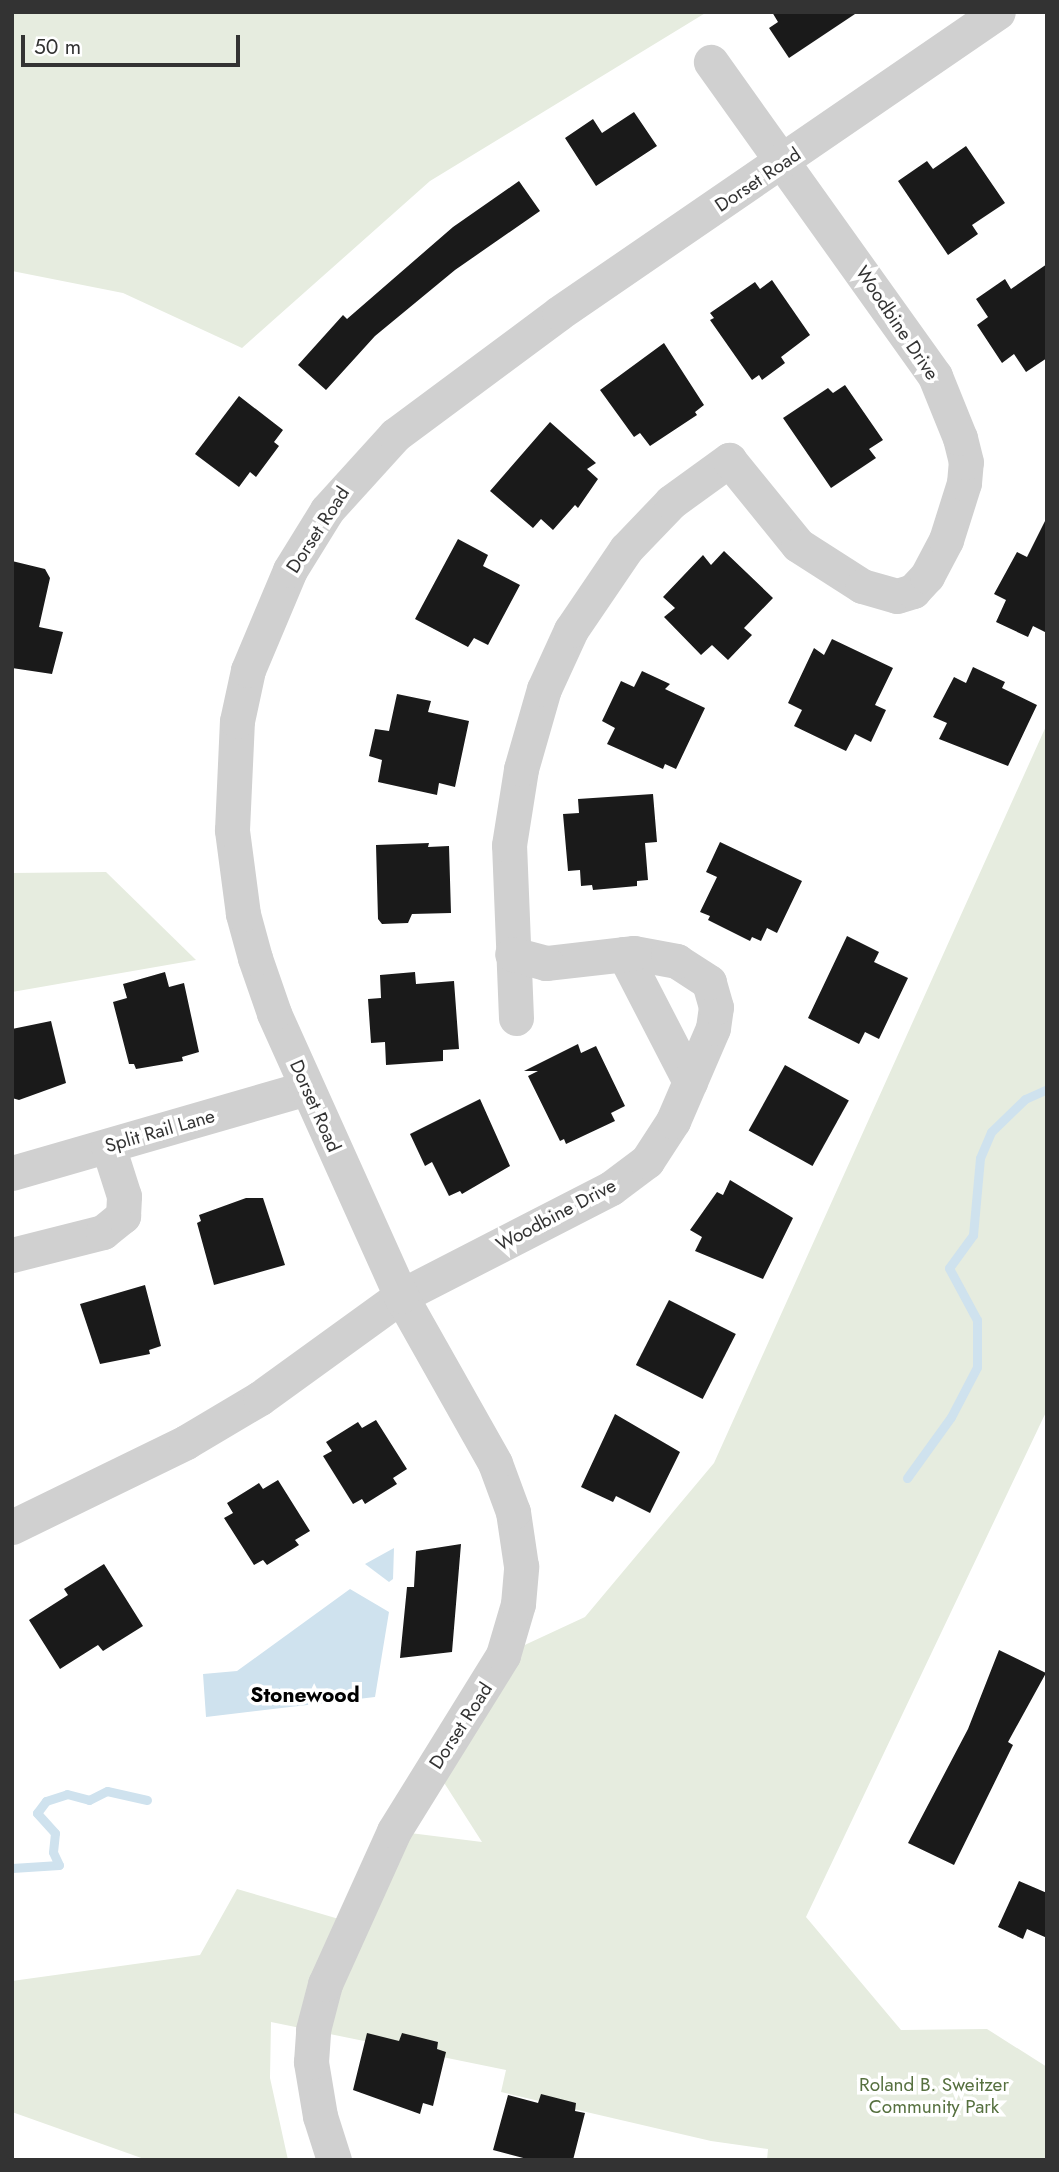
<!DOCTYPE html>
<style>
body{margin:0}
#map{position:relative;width:1059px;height:2172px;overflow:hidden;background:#fff;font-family:Jost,sans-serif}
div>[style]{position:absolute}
.green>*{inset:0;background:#e6ecdf}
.water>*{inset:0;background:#cfe2ee}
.stream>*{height:9px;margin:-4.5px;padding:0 4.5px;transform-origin:4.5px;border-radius:4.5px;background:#cfe2ee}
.building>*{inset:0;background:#1a1a1a;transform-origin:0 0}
.minor>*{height:35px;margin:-17.5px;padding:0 17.5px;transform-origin:17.5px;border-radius:17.5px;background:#d0d0d0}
span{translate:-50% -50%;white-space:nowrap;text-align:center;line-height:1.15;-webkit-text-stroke:7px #fff;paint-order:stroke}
.street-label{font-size:19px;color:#333}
.park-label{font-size:19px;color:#56703f}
.neighbourhood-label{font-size:21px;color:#000;font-weight:700}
.frame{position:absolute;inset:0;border:14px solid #333;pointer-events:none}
.scale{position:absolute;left:21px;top:35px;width:219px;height:32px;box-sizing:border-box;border:4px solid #333;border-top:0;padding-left:9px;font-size:21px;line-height:24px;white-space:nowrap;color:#333;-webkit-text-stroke:5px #fff;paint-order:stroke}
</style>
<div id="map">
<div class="green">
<i style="clip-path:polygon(12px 12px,707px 12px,430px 181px,242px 348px,123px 293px,12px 271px)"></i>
<i style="clip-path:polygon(1047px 724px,1047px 1410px,806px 1917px,901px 2030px,987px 2029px,1047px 2067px,1047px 2160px,767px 2160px,768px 2149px,711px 2141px,501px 2092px,506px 2070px,271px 2022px,270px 2078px,288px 2160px,147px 2160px,12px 2112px,12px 1981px,200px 1955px,237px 1889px,349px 1922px,394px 1831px,482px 1842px,434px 1767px,503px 1655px,585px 1617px,714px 1463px)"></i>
<i style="clip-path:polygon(106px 872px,196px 960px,12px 992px,12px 873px)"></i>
</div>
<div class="water">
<i style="clip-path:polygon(394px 1548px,393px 1579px,389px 1582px,365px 1564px)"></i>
<i style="clip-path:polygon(350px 1589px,389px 1612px,375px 1697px,206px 1717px,203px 1674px,237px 1671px)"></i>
</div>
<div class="stream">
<i style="left:907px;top:1478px;width:75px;rotate:-54.2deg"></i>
<i style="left:951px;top:1417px;width:56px;rotate:-62.5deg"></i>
<i style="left:977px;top:1367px;width:47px;rotate:-90deg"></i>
<i style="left:977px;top:1320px;width:59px;rotate:-118.3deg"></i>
<i style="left:949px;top:1268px;width:41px;rotate:-54deg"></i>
<i style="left:973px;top:1235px;width:77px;rotate:-84.8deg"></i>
<i style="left:980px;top:1158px;width:28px;rotate:-67deg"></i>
<i style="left:991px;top:1132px;width:47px;rotate:-44.1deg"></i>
<i style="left:1025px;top:1099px;width:24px;rotate:-24deg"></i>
<i style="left:12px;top:1868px;width:47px;rotate:-3.7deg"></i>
<i style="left:59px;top:1865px;width:14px;rotate:-115deg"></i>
<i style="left:53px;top:1852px;width:19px;rotate:-84deg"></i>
<i style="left:55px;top:1833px;width:27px;rotate:-132deg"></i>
<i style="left:37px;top:1813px;width:15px;rotate:-53deg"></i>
<i style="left:46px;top:1801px;width:22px;rotate:-18deg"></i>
<i style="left:67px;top:1794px;width:23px;rotate:15deg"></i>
<i style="left:89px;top:1800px;width:20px;rotate:-27deg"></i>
<i style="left:107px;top:1791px;width:41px;rotate:12.7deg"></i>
</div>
<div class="building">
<i style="clip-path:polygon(772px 12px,858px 12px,789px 58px,769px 28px,778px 22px)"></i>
<i style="clip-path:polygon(634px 112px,657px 146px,596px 186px,565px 138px,593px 119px,602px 133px)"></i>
<i style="clip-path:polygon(966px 146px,1005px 203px,972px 225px,978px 234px,948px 255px,898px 181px,927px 161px,933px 169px)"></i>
<i style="clip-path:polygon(519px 181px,540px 211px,455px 270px,375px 336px,326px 390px,298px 365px,343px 315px,347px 319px,453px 227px)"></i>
<i style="clip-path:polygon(1047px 264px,1047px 358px,1026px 372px,1014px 354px,1002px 363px,977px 325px,988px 317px,976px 299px,1005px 279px,1011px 289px)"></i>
<i style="clip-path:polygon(772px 280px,810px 335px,781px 357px,785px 363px,762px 380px,759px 375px,752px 380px,710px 320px,714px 318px,710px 313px,755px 282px,760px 289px)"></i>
<i style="clip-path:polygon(664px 343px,704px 405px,695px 412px,697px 415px,650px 446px,640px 433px,634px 437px,600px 390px)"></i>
<i style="clip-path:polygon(845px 385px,883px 440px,869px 449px,876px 458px,831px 488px,783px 418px,828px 388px,833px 393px)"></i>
<i style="clip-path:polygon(239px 396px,283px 430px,274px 442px,279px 446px,256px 477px,250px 472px,239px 487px,195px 454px)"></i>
<i style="clip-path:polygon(550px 422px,596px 463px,587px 469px,598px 479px,578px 508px,575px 505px,553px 530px,541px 519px,533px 528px,490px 491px)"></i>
<i style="clip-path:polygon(1047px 517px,1047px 633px,1033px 626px,1028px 637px,996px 622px,1006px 600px,994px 594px,1017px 552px,1027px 557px)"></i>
<i style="clip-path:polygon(458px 539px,488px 555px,483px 566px,520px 585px,488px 645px,474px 638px,468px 647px,415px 619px)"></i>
<i style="clip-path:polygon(724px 551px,773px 598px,744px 628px,752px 635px,728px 660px,712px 645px,701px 655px,664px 617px,675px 608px,663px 597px,703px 555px,711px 565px)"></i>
<i style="clip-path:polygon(12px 561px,45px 569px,50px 578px,39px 627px,63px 632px,52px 674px,12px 668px)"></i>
<i style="clip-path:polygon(832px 639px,893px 668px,875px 705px,886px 710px,871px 742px,855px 734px,846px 751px,794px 726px,802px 710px,788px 703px,814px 648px,824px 655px)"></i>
<i style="clip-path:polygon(973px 667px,1005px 682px,1002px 688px,1037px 705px,1008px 766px,939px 739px,947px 723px,933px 717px,954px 677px,966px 683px)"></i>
<i style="clip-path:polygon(642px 671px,670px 684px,665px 689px,705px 708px,676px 769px,665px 764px,663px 769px,607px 744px,615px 728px,602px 721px,621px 681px,634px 687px)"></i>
<i style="clip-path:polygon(397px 694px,431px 701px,428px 712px,469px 721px,455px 787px,439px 783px,437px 795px,378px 782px,382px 760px,369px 756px,375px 729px,389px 731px)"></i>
<i style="clip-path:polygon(653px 794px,657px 842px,645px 843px,648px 880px,637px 881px,637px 886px,593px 890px,592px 885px,581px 886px,580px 870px,568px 871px,563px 814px,579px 813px,578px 799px)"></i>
<i style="clip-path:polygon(720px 842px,802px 881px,777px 933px,767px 928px,761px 941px,752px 937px,750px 941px,708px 920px,710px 916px,700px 912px,717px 877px,706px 872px)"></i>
<i style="clip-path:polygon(429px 843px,428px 847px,449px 846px,451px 913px,412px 914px,408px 923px,382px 924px,378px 919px,376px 845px)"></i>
<i style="clip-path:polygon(847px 936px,879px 952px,874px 962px,908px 978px,879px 1039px,865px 1032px,859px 1044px,808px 1018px)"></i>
<i style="clip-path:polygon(165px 972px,169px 987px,184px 983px,199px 1052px,182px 1057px,183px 1061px,136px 1069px,134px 1064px,129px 1064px,113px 1002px,127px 998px,123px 984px)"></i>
<i style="clip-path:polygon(415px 972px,416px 984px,454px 981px,459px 1049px,443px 1050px,443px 1061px,386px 1065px,385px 1042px,371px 1043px,368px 999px,381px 998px,380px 975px)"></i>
<i style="clip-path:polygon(51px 1021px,66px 1083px,19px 1100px,12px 1098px,12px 1029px)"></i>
<i style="clip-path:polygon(578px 1044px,581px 1053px,596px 1046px,625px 1106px,611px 1113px,615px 1121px,566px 1144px,564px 1139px,560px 1141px,528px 1076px,538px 1071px,524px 1071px)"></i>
<i style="left:785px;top:1065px;width:73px;height:75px;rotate:29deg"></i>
<i style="clip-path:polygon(480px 1099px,510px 1166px,462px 1194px,460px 1191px,449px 1196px,432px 1162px,425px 1166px,410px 1134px)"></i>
<i style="clip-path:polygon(730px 1180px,793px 1218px,763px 1279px,695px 1251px,702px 1237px,690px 1230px,717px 1192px,723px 1195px)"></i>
<i style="clip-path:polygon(246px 1198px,263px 1198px,285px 1265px,214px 1285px,197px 1223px,201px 1221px,199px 1215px)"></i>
<i style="clip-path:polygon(145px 1285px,161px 1346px,149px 1350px,150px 1354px,100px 1364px,80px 1304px)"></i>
<i style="left:669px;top:1300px;width:75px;height:73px;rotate:27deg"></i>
<i style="clip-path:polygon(615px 1414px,680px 1452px,650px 1513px,616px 1496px,613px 1502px,581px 1487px)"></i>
<i style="clip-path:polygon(376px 1420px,407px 1469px,393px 1478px,397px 1484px,365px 1504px,362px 1499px,353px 1504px,323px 1456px,332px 1451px,326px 1442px,358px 1422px,362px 1428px)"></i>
<i style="clip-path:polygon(278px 1480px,310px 1531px,295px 1540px,299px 1545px,267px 1565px,263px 1560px,254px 1565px,224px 1518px,233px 1513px,227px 1503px,259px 1483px,263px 1489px)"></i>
<i style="clip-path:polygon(461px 1544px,452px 1652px,400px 1658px,407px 1587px,414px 1587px,416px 1551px)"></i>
<i style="clip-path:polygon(104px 1564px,143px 1626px,103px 1651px,98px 1645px,60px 1669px,29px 1620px,68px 1595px,64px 1589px)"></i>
<i style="clip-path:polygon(999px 1650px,1046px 1673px,1008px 1742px,1013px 1745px,954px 1865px,908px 1843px,968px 1729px)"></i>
<i style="clip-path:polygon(1019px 1881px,1047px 1893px,1047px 1938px,1027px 1929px,1023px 1939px,998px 1927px)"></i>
<i style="clip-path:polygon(367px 2033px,399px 2041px,402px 2033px,438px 2042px,437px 2049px,446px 2052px,433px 2106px,423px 2103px,420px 2114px,353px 2090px)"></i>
<i style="clip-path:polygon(541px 2094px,576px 2103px,575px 2111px,585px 2113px,573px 2160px,531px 2160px,493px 2150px,508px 2095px,538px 2103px)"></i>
</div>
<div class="minor">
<i style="left:624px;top:954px;width:144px;rotate:62.7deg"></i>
<i style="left:516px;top:1018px;width:173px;rotate:-92.3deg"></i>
<i style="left:509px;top:845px;width:77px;rotate:-81deg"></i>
<i style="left:521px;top:769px;width:83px;rotate:-74deg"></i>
<i style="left:544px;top:689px;width:65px;rotate:-65.4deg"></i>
<i style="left:571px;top:630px;width:98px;rotate:-55.8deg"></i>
<i style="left:626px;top:549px;width:65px;rotate:-46.2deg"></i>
<i style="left:671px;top:502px;width:72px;rotate:-35.9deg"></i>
<i style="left:729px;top:460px;width:109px;rotate:50.9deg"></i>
<i style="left:798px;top:545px;width:76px;rotate:32.6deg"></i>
<i style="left:862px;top:586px;width:36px;rotate:16deg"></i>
<i style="left:897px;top:596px;width:17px;rotate:-17deg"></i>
<i style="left:913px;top:591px;width:21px;rotate:-47deg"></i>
<i style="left:927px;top:576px;width:41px;rotate:-62.2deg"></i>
<i style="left:946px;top:540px;width:60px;rotate:-72.5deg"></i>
<i style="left:964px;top:483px;width:21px;rotate:-85deg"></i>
<i style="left:966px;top:462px;width:25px;rotate:-104deg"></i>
<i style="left:960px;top:438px;width:67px;rotate:-112deg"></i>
<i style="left:935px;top:376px;width:386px;rotate:-125.5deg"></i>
<i style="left:12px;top:1173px;width:307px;rotate:-16.1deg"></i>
<i style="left:12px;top:1255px;width:94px;rotate:-14.2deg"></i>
<i style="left:103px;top:1232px;width:26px;rotate:-39deg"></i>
<i style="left:123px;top:1216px;width:20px;rotate:-87deg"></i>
<i style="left:124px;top:1196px;width:52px;rotate:-107.7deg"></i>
<i style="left:12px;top:1527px;width:194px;rotate:-26deg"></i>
<i style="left:186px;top:1442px;width:86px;rotate:-30.7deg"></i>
<i style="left:260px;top:1398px;width:174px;rotate:-35.9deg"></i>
<i style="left:401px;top:1296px;width:236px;rotate:-27.2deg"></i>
<i style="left:611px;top:1188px;width:45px;rotate:-36.9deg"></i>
<i style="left:647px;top:1161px;width:48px;rotate:-57deg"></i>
<i style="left:673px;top:1121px;width:101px;rotate:-66.7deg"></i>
<i style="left:713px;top:1028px;width:21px;rotate:-82deg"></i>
<i style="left:716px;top:1007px;width:26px;rotate:-106deg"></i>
<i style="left:709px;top:982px;width:38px;rotate:-147deg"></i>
<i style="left:677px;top:961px;width:44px;rotate:-169.5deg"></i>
<i style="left:634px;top:953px;width:89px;rotate:173.5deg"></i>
<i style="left:546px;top:963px;width:35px;rotate:-165deg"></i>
<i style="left:334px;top:2160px;width:46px;rotate:-107.7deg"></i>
<i style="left:320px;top:2116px;width:55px;rotate:-99.5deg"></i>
<i style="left:311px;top:2062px;width:32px;rotate:-86deg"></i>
<i style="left:313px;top:2030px;width:48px;rotate:-75.4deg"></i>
<i style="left:325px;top:1984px;width:168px;rotate:-65.7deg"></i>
<i style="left:394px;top:1831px;width:207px;rotate:-58.2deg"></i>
<i style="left:503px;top:1655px;width:53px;rotate:-73.6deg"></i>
<i style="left:518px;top:1604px;width:38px;rotate:-85deg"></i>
<i style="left:521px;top:1566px;width:55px;rotate:-98.4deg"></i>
<i style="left:513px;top:1512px;width:52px;rotate:-110.2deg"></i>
<i style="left:495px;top:1463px;width:192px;rotate:-119.4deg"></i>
<i style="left:401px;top:1296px;width:310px;rotate:-114.2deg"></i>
<i style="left:274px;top:1013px;width:58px;rotate:-109.1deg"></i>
<i style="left:255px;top:958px;width:46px;rotate:-105.3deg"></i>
<i style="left:243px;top:914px;width:85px;rotate:-97.5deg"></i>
<i style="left:232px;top:830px;width:109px;rotate:-87.4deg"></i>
<i style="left:237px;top:721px;width:52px;rotate:-77.8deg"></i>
<i style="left:248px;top:670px;width:108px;rotate:-67.2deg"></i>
<i style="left:290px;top:570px;width:70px;rotate:-58.3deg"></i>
<i style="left:327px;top:510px;width:101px;rotate:-47.8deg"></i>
<i style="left:395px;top:435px;width:204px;rotate:-36.6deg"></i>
<i style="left:559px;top:313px;width:532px;rotate:-34.44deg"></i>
</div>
<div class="street-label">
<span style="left:758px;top:180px;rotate:-34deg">Dorset Road</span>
<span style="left:897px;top:323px;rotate:56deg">Woodbine Drive</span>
<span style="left:318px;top:530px;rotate:-57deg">Dorset Road</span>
<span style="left:315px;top:1106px;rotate:66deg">Dorset Road</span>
<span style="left:160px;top:1131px;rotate:-16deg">Split Rail Lane</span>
<span style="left:556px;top:1215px;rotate:-28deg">Woodbine Drive</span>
<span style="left:461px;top:1726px;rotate:-57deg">Dorset Road</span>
</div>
<div class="park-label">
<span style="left:934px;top:2096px">Roland B. Sweitzer<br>Community Park</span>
</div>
<div class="neighbourhood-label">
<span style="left:305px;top:1695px">Stonewood</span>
</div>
<div class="frame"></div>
<div class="scale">50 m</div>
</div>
